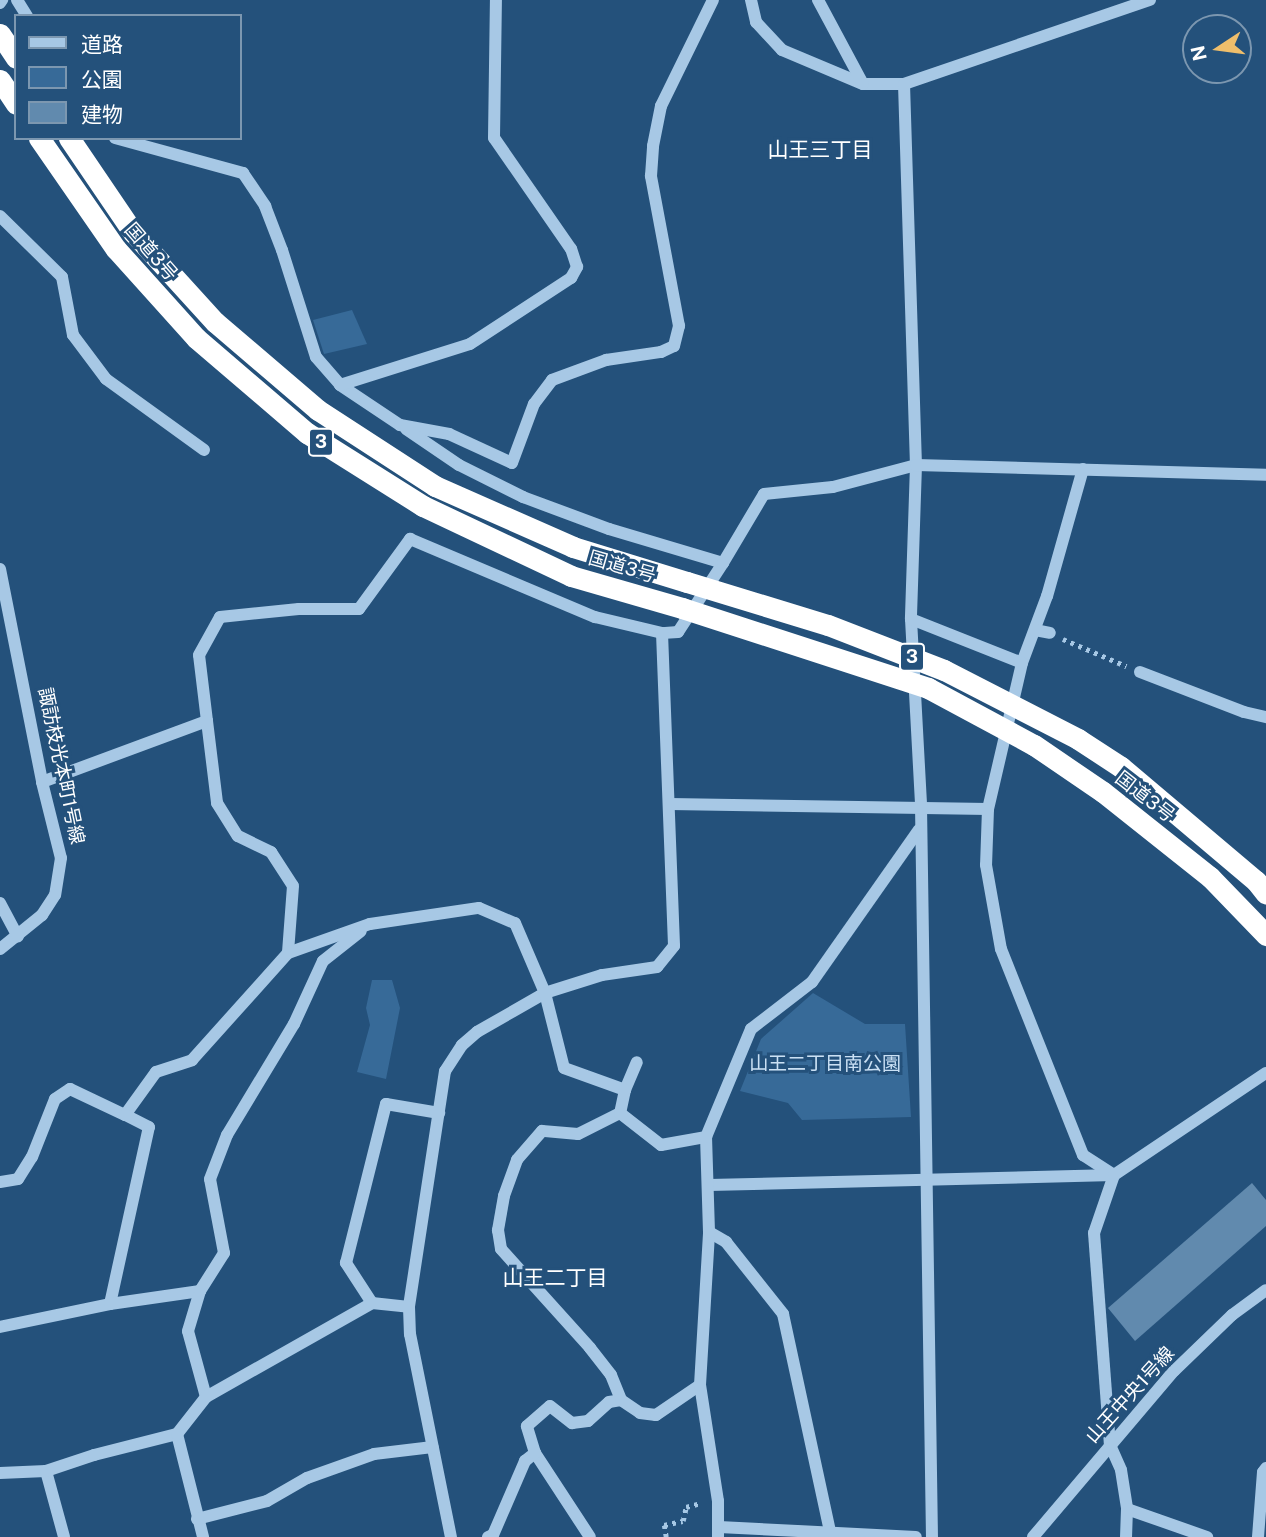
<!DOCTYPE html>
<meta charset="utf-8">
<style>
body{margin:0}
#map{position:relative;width:1266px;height:1537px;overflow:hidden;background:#24517b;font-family:"Public Sans","Noto Sans JP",sans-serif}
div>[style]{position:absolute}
.green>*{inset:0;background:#376a98}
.building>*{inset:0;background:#618aae}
.path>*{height:4.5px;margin-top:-2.25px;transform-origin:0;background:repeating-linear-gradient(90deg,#a7c8e5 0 3.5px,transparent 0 8.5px)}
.minor>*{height:12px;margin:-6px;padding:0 6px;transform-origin:6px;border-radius:6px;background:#a7c8e5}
.highway>*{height:21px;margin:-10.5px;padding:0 10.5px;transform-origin:10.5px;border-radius:10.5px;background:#fff}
.highway-bridge>*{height:21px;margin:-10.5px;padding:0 10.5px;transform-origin:10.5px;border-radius:10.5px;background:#fff}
span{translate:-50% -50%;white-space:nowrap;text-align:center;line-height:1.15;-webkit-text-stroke:6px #24517b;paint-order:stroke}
.shield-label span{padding:2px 5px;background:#24517b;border:2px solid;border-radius:5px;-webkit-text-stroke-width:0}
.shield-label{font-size:18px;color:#fff;font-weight:700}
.street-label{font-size:19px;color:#fff}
.park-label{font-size:19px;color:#cae0f4}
.neighbourhood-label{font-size:21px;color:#fff}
.legend{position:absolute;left:14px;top:14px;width:228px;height:126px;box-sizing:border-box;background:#24517b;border:2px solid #7c97b0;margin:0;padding:9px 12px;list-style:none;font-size:21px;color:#fff}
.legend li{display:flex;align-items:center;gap:14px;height:35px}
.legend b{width:35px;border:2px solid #7c97b0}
.north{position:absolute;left:1182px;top:14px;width:70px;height:70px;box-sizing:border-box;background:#24517b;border:2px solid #7c97b0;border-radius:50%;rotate:257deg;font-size:19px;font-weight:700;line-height:28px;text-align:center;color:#fff}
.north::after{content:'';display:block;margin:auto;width:24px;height:32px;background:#efbe6b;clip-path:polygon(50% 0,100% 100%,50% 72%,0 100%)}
</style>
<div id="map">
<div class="green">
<i style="clip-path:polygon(352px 310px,367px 344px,324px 354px,313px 320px)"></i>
<i style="clip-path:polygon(372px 980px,392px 980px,400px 1008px,386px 1079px,357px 1072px,370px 1025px,366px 1008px)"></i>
<i style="clip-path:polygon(813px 993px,865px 1024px,905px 1024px,911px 1117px,802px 1120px,788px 1103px,740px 1091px,761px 1039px)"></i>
</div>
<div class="building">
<i style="clip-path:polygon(1252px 1183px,1266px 1200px,1266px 1226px,1135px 1341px,1108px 1308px)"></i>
</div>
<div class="path">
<i style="left:1063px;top:639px;width:69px;rotate:23.2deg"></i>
<i style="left:666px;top:1537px;width:12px;rotate:-99deg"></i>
<i style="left:664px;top:1525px;width:19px;rotate:-12deg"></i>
<i style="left:683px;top:1521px;width:14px;rotate:-78deg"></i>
<i style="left:686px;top:1507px;width:16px;rotate:-15deg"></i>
</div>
<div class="minor">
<i style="left:17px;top:0;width:19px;rotate:58deg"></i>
<i style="left:751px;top:0;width:23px;rotate:77deg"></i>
<i style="left:756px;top:22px;width:38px;rotate:47deg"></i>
<i style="left:782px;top:50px;width:88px;rotate:22.8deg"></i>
<i style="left:863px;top:84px;width:41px"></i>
<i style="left:904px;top:84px;width:260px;rotate:-18.9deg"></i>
<i style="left:818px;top:0;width:95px;rotate:61.8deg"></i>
<i style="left:0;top:3px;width:4px;rotate:-56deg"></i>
<i style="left:904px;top:84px;width:381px;rotate:88.2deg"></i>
<i style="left:916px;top:465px;width:154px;rotate:91.9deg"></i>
<i style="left:911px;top:619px;width:187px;rotate:86.9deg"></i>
<i style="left:921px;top:806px;width:731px;rotate:89.14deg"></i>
<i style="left:115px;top:138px;width:133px;rotate:15.3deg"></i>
<i style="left:243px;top:173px;width:40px;rotate:56deg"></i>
<i style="left:265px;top:206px;width:47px;rotate:68.9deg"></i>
<i style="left:282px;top:250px;width:112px;rotate:72.4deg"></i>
<i style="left:316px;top:357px;width:37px;rotate:49deg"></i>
<i style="left:340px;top:385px;width:72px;rotate:33.7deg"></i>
<i style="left:400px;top:425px;width:50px;rotate:10.4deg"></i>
<i style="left:449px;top:434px;width:69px;rotate:24.7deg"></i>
<i style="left:512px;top:463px;width:63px;rotate:-69.6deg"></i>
<i style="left:534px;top:404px;width:30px;rotate:-53deg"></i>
<i style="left:552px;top:380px;width:58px;rotate:-20.3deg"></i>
<i style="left:606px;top:360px;width:56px;rotate:-8.3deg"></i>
<i style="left:661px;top:352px;width:14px;rotate:-25deg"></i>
<i style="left:674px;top:346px;width:21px;rotate:-76deg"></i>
<i style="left:679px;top:326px;width:153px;rotate:-100.6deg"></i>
<i style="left:651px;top:176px;width:30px;rotate:-86deg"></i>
<i style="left:653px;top:146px;width:41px;rotate:-78.7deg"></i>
<i style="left:661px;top:106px;width:118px;rotate:-63.9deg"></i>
<i style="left:0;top:216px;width:87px;rotate:44.5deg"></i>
<i style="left:62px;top:277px;width:59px;rotate:79.3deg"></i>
<i style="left:73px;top:335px;width:55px;rotate:53.1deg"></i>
<i style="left:106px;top:379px;width:121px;rotate:35.9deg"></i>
<i style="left:340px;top:385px;width:136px;rotate:-17.5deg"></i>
<i style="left:470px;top:344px;width:121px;rotate:-33.2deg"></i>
<i style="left:571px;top:278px;width:13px;rotate:-61deg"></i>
<i style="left:577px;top:267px;width:19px;rotate:-108deg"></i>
<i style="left:571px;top:249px;width:135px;rotate:-124.7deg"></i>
<i style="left:494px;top:138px;width:138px;rotate:-89.2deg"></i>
<i style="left:406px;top:429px;width:64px;rotate:34.2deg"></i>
<i style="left:459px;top:465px;width:72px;rotate:26.6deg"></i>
<i style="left:523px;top:497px;width:92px;rotate:20.4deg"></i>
<i style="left:609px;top:529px;width:119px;rotate:16.6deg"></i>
<i style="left:723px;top:563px;width:82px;rotate:123.1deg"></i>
<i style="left:678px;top:632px;width:16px;rotate:176deg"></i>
<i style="left:1083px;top:469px;width:132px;rotate:105.8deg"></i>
<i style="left:1047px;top:596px;width:72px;rotate:110.5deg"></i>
<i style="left:1022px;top:663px;width:150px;rotate:103.1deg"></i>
<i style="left:988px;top:809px;width:56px;rotate:92deg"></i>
<i style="left:986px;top:865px;width:85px;rotate:79.9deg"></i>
<i style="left:1001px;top:949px;width:222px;rotate:68.3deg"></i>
<i style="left:1083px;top:1155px;width:37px;rotate:33deg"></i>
<i style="left:723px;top:563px;width:80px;rotate:-59.3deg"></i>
<i style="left:764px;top:494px;width:69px;rotate:-5.8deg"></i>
<i style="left:833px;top:487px;width:86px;rotate:-14.8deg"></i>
<i style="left:916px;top:465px;width:350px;rotate:1.6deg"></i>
<i style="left:0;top:569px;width:217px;rotate:78.8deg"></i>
<i style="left:42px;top:782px;width:78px;rotate:76deg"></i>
<i style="left:61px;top:858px;width:37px;rotate:99deg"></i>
<i style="left:55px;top:895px;width:24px;rotate:123deg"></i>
<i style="left:42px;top:915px;width:54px;rotate:141deg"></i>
<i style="left:911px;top:619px;width:119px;rotate:21.6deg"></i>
<i style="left:1035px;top:630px;width:15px;rotate:11deg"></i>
<i style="left:1140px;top:672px;width:111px;rotate:21deg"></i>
<i style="left:1244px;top:712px;width:23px;rotate:13deg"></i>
<i style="left:207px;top:721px;width:66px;rotate:-96.9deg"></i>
<i style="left:199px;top:655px;width:43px;rotate:-61.1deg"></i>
<i style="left:220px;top:617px;width:79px;rotate:-5.8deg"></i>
<i style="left:299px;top:609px;width:60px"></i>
<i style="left:359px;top:609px;width:87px;rotate:-53.9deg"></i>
<i style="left:410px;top:539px;width:201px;rotate:22.9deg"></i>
<i style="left:595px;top:617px;width:69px;rotate:13.4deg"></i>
<i style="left:662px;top:633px;width:313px;rotate:87.8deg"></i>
<i style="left:674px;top:946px;width:27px;rotate:129deg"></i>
<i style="left:657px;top:967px;width:56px;rotate:171.7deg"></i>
<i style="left:602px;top:975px;width:60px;rotate:162.5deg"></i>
<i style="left:545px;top:993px;width:78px;rotate:150.2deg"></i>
<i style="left:477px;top:1032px;width:20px;rotate:139deg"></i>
<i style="left:462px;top:1045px;width:31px;rotate:123deg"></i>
<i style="left:445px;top:1071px;width:239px;rotate:98.7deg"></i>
<i style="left:409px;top:1307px;width:27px;rotate:88deg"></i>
<i style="left:410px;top:1334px;width:207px;rotate:78.6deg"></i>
<i style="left:42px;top:782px;width:176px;rotate:-20.3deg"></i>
<i style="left:207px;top:721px;width:83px;rotate:83deg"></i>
<i style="left:217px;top:803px;width:39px;rotate:58deg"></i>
<i style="left:238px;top:836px;width:37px;rotate:26deg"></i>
<i style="left:271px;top:852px;width:40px;rotate:57.1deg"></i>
<i style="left:293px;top:886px;width:67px;rotate:94.3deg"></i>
<i style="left:670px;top:804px;width:318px;rotate:0.9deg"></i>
<i style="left:0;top:903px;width:38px;rotate:62deg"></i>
<i style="left:625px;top:1090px;width:30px;rotate:-67deg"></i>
<i style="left:620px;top:1113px;width:47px;rotate:153.4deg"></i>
<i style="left:578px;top:1134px;width:36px;rotate:-175deg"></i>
<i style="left:542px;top:1131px;width:38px;rotate:131deg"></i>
<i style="left:517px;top:1160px;width:38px;rotate:110deg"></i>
<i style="left:504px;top:1196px;width:35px;rotate:100deg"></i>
<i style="left:498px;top:1230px;width:19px;rotate:81deg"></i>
<i style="left:501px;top:1249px;width:133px;rotate:48deg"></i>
<i style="left:590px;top:1348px;width:34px;rotate:52deg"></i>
<i style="left:611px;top:1375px;width:27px;rotate:68deg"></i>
<i style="left:1114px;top:1175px;width:61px;rotate:109deg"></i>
<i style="left:1094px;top:1233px;width:213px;rotate:85.7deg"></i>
<i style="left:1110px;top:1445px;width:27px;rotate:66deg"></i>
<i style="left:1121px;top:1470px;width:39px;rotate:81deg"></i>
<i style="left:1127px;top:1509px;width:28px;rotate:92deg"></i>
<i style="left:0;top:1182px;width:18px;rotate:-9deg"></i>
<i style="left:18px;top:1179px;width:26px;rotate:-58deg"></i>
<i style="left:32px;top:1157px;width:62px;rotate:-68.4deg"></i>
<i style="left:55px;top:1099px;width:18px;rotate:-34deg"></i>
<i style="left:70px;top:1089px;width:61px;rotate:25.3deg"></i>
<i style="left:125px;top:1115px;width:53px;rotate:-54.2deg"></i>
<i style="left:156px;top:1072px;width:38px;rotate:-18deg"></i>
<i style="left:192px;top:1060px;width:144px;rotate:-48.1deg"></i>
<i style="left:288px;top:953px;width:87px;rotate:-19.5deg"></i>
<i style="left:370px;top:924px;width:110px;rotate:-8.4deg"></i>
<i style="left:479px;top:908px;width:39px;rotate:23deg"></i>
<i style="left:515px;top:923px;width:76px;rotate:66.8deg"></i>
<i style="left:545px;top:993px;width:77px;rotate:75.8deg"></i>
<i style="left:564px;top:1068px;width:65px;rotate:19.8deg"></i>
<i style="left:625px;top:1090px;width:24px;rotate:102deg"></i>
<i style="left:620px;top:1113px;width:52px;rotate:38deg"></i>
<i style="left:661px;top:1145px;width:46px;rotate:-10.1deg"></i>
<i style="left:709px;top:1185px;width:405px;rotate:-1.4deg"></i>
<i style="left:1114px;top:1175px;width:183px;rotate:-33.9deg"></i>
<i style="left:709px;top:1232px;width:20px;rotate:30deg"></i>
<i style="left:726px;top:1242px;width:92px;rotate:51.6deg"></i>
<i style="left:783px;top:1314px;width:222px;rotate:77.8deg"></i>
<i style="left:372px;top:1303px;width:48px;rotate:-123deg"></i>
<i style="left:346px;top:1263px;width:164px;rotate:-75.9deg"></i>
<i style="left:386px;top:1104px;width:54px;rotate:9.6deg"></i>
<i style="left:110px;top:1304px;width:181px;rotate:-77.6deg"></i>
<i style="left:149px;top:1127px;width:27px;rotate:-153deg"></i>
<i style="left:0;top:1327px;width:112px;rotate:-11.8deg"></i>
<i style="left:110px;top:1304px;width:91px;rotate:-8.2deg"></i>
<i style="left:206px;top:1397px;width:68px;rotate:-105.3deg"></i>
<i style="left:188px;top:1331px;width:42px;rotate:-73.3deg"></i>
<i style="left:200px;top:1291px;width:45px;rotate:-57.7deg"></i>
<i style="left:224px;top:1253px;width:75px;rotate:-100.7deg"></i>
<i style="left:210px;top:1179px;width:47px;rotate:-68.9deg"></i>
<i style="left:227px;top:1135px;width:130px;rotate:-58.9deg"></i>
<i style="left:294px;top:1024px;width:69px;rotate:-65.3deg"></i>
<i style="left:323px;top:961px;width:48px;rotate:-38.3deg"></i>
<i style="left:177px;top:1434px;width:106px;rotate:75.8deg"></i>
<i style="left:535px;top:1453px;width:100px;rotate:56.8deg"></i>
<i style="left:46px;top:1471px;width:68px;rotate:74.7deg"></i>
<i style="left:0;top:1473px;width:46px;rotate:-2.5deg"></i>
<i style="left:46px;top:1471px;width:51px;rotate:-18.4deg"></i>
<i style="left:94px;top:1455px;width:86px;rotate:-14.2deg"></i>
<i style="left:177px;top:1434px;width:47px;rotate:-51.9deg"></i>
<i style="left:206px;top:1397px;width:191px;rotate:-29.5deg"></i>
<i style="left:372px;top:1303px;width:37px;rotate:6deg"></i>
<i style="left:1127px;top:1509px;width:85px;rotate:19.3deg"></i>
<i style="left:197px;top:1519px;width:72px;rotate:-14.4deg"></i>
<i style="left:267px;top:1501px;width:46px;rotate:-29.9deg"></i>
<i style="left:307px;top:1478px;width:71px;rotate:-19.7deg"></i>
<i style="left:374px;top:1454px;width:59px;rotate:-6.8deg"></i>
<i style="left:719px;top:1527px;width:197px;rotate:2.9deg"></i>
<i style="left:488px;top:1537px;width:5px;rotate:-22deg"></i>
<i style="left:493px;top:1535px;width:81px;rotate:-66.6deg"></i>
<i style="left:525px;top:1461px;width:13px;rotate:-39deg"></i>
<i style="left:535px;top:1453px;width:28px;rotate:-107deg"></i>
<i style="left:527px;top:1426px;width:30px;rotate:-41deg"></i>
<i style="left:550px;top:1406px;width:28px;rotate:38deg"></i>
<i style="left:572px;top:1423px;width:16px;rotate:-7deg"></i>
<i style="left:588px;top:1421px;width:28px;rotate:-42deg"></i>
<i style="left:609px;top:1402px;width:12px;rotate:-9deg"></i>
<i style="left:621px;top:1400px;width:23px;rotate:34deg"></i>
<i style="left:640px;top:1413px;width:16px;rotate:7deg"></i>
<i style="left:656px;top:1415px;width:53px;rotate:-34.3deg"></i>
<i style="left:718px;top:1537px;width:36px;rotate:-90deg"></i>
<i style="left:718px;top:1501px;width:117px;rotate:-98.8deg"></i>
<i style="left:700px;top:1385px;width:153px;rotate:-86.6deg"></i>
<i style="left:709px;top:1232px;width:95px;rotate:-91.8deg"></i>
<i style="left:706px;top:1137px;width:117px;rotate:-67.4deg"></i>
<i style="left:751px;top:1029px;width:77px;rotate:-37.6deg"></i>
<i style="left:812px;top:982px;width:186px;rotate:-54.9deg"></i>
<i style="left:1033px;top:1537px;width:218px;rotate:-49.7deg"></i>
<i style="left:1174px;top:1371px;width:81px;rotate:-44deg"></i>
<i style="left:1232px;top:1315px;width:42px;rotate:-36.3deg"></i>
<i style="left:1258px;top:1537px;width:65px;rotate:-85.6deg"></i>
<i style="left:1263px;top:1472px;width:5px;rotate:-53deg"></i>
</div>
<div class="highway">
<i style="left:0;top:34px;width:29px;rotate:56deg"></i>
<i style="left:0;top:80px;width:29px;rotate:56deg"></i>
<i style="left:39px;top:138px;width:135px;rotate:55.3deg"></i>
<i style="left:116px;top:249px;width:120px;rotate:48deg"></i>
<i style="left:196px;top:338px;width:146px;rotate:40.6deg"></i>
<i style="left:307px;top:433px;width:137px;rotate:32.2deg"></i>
<i style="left:423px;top:506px;width:164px;rotate:25.3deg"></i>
<i style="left:571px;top:576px;width:116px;rotate:16.1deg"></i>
<i style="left:69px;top:138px;width:114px;rotate:55.8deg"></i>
<i style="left:133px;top:232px;width:122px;rotate:47.7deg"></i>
<i style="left:215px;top:322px;width:135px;rotate:40.5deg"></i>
<i style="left:318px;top:410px;width:140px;rotate:33deg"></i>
<i style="left:435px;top:486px;width:151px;rotate:23.8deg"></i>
<i style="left:573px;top:547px;width:119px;rotate:17.1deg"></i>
<i style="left:1121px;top:767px;width:177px;rotate:40.2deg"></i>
<i style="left:1256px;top:881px;width:16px;rotate:52deg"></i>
<i style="left:1103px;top:792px;width:137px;rotate:38.5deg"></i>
<i style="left:1210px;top:877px;width:81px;rotate:46deg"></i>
</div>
<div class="highway-bridge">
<i style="left:687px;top:582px;width:147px;rotate:17deg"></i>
<i style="left:828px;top:625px;width:124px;rotate:21.2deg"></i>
<i style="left:944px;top:670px;width:151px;rotate:27.2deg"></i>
<i style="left:1078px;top:739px;width:51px;rotate:33.1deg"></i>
<i style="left:682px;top:608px;width:259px;rotate:18deg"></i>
<i style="left:928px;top:688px;width:120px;rotate:28.3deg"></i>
<i style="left:1034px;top:745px;width:83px;rotate:34.3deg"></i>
</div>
<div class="shield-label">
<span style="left:321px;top:442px">3</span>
<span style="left:912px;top:657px">3</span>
</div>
<div class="street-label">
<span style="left:151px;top:252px;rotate:49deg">国道3号</span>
<span style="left:622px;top:567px;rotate:16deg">国道3号</span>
<span style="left:61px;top:766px;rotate:78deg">諏訪枝光本町1号線</span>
<span style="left:1145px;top:797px;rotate:38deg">国道3号</span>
<span style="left:1130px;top:1395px;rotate:-48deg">山王中央1号線</span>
</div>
<div class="park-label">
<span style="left:825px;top:1064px">山王二丁目南公園</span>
</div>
<div class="neighbourhood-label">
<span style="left:820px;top:150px">山王三丁目</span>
<span style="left:555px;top:1278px">山王二丁目</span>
</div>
<ul class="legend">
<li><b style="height:9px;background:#a7c8e5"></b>道路</li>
<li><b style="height:19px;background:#376a98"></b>公園</li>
<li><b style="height:19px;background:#618aae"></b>建物</li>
</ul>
<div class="north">N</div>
</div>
